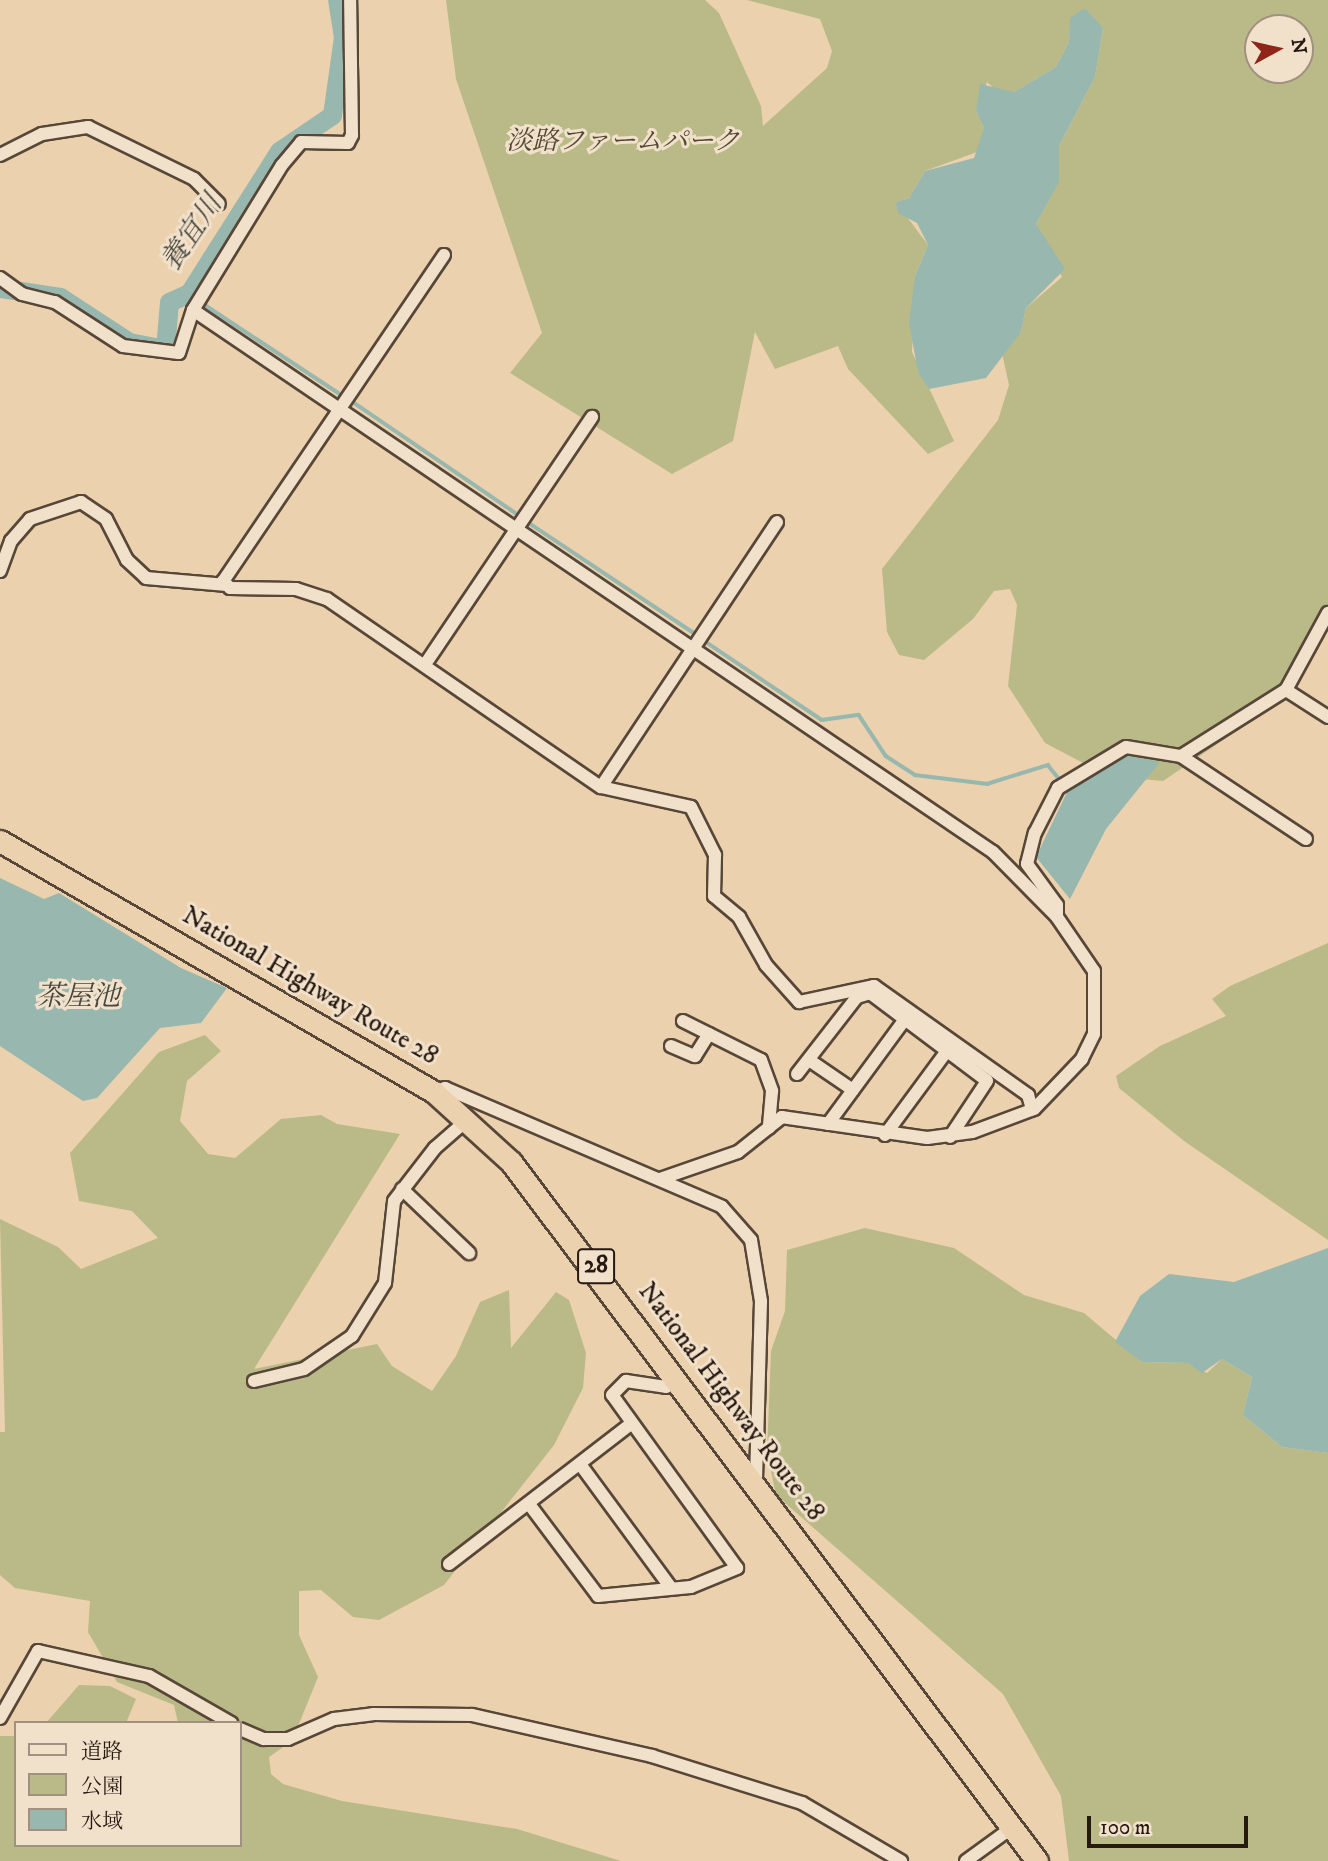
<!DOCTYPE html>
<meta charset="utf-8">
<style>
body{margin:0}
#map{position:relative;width:1328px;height:1861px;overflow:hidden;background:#ebd1ad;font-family:"IM FELL DW Pica","Noto Serif JP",serif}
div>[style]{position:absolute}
.green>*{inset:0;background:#baba88}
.water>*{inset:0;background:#98b7ae}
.stream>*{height:3.5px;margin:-1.75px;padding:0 1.75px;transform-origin:1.75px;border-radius:1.75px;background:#98b7ae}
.river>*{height:19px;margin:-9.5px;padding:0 9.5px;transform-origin:9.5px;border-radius:9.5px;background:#98b7ae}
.roads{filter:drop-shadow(2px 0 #574738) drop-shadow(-2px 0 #574738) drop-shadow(0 2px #574738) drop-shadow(0 -2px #574738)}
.street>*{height:12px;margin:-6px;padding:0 6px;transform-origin:6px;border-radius:6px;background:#f2e1ca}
.highway>*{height:21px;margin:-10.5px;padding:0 10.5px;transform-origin:10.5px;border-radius:10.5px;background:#ebd1ad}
span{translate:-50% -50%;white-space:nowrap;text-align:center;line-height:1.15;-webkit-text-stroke:6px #f2e1ca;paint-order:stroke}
.shield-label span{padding:2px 5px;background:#f2e1ca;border:2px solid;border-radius:5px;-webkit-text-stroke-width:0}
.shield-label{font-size:24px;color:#261911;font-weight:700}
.park-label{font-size:26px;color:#524935;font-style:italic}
.street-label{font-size:26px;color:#261911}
.water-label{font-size:28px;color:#484840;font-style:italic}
.legend{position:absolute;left:14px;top:1721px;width:228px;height:126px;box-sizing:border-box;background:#f2e1ca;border:2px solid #a09180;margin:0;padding:9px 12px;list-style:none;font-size:21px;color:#261911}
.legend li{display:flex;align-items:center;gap:14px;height:35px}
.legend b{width:35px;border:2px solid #a09180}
.north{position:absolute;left:1244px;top:14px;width:70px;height:70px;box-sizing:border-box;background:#f2e1ca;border:2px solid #a09180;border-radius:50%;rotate:82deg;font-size:19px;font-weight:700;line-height:28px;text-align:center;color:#261911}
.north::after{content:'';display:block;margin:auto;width:24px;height:32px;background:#8f2418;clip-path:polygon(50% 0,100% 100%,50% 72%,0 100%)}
.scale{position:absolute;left:1087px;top:1816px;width:161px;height:32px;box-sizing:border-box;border:4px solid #261911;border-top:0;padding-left:9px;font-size:21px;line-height:24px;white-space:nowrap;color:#261911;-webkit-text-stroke:5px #f2e1ca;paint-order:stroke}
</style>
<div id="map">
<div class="green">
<i style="clip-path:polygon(evenodd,446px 0,705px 0,719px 13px,761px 106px,763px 126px,827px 68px,832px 51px,820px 19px,747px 0,1328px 0,1328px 615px,1266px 711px,1163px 781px,1108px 776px,1045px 743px,1008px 686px,1017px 605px,1010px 589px,994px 591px,973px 619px,924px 660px,899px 655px,887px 632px,882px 569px,998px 420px,1009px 385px,1002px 353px,1021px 332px,1026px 308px,1062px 277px,1036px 224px,1050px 198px,1059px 146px,1095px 77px,1103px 28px,1071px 18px,1069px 42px,1056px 67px,1014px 92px,998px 92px,987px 82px,976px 111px,984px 128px,980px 151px,925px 171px,909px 198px,896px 202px,928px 245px,915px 276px,912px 352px,954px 441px,928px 454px,848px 369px,838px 346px,775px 369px,755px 332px,733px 441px,672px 474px,510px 373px,542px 333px,456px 79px,446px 0,1258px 28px,1300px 28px,1300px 70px,1258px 70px,1258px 28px)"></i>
<i style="clip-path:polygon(1328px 943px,1328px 1240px,1184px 1141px,1119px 1088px,1116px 1076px,1160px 1046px,1226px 1016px,1212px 999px,1230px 986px)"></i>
<i style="clip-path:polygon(205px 1035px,221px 1051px,187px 1081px,180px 1121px,208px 1154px,235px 1158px,281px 1119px,321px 1115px,337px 1124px,400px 1134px,254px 1369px,377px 1344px,392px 1366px,432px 1391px,456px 1356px,480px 1302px,509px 1290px,511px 1348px,556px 1292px,569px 1300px,586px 1353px,583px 1388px,554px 1445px,444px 1585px,379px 1620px,353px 1617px,321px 1590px,299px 1591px,299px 1635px,318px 1677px,292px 1741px,269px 1757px,271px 1774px,283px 1784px,342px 1801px,517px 1829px,621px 1861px,0 1861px,0 1736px,16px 1736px,16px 1845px,240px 1845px,240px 1723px,178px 1723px,174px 1705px,117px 1682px,88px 1632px,90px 1601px,15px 1588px,0 1575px,0 1432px,5px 1432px,0 1219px,58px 1247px,81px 1269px,158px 1238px,132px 1211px,79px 1201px,70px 1153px,159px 1052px)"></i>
<i style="clip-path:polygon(865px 1228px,954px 1248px,1024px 1295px,1084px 1313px,1142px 1362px,1188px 1363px,1207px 1373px,1222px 1359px,1252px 1377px,1243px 1415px,1282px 1447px,1328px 1453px,1328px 1861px,1069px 1861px,1061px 1796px,1003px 1694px,776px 1495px,767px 1452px,771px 1351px,785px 1311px,787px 1250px)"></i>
<i style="clip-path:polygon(79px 1685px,110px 1686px,136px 1699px,126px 1723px,46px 1723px)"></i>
</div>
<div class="water">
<i style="clip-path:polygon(1085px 8px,1103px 28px,1095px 77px,1059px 146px,1059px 182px,1036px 224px,1065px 269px,1026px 308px,1021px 332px,986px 378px,929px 389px,918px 372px,909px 323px,915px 276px,928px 245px,917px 223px,898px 213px,896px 202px,909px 198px,925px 171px,974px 158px,984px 128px,976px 111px,980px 84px,1014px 92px,1056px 67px,1069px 42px,1070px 18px)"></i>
<i style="clip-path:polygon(1128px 756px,1160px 762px,1106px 829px,1070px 899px,1036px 857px,1068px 790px)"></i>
<i style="clip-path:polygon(0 878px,44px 899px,59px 893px,181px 968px,227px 988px,201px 1023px,160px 1028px,97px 1098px,83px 1101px,0 1046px)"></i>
<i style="clip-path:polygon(1328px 1248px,1328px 1453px,1282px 1447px,1243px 1415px,1252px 1377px,1222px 1359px,1202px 1373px,1188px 1363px,1142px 1362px,1115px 1342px,1140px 1296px,1169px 1274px,1234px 1282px)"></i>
</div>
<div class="stream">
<i style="left:189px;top:293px;width:9px;rotate:36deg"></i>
<i style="left:202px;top:303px;width:169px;rotate:33.4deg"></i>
<i style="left:350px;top:400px;width:206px;rotate:34.3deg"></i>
<i style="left:526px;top:521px;width:206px;rotate:33.7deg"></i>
<i style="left:703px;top:640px;width:143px;rotate:33.9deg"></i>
<i style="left:822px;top:720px;width:37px;rotate:-8deg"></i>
<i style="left:859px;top:715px;width:49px;rotate:56.6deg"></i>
<i style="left:886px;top:756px;width:35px;rotate:33deg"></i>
<i style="left:915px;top:775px;width:73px;rotate:7.1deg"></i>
<i style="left:987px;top:784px;width:64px;rotate:-17.3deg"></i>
<i style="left:1048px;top:765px;width:32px;rotate:51deg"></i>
</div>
<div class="river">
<i style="left:0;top:288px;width:61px;rotate:8.5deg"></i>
<i style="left:60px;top:297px;width:82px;rotate:33.1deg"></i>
<i style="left:129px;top:342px;width:37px;rotate:11deg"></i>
<i style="left:165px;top:349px;width:47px;rotate:-85.1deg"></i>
<i style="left:169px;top:302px;width:22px;rotate:-24deg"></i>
<i style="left:189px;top:293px;width:168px;rotate:-57.6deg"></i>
<i style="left:279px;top:151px;width:64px;rotate:-34.2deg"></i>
<i style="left:332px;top:115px;width:79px;rotate:-82deg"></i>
<i style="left:343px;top:37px;width:37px;rotate:-99deg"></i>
</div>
<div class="roads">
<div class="street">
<i style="left:0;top:155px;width:47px;rotate:-26.6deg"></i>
<i style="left:42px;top:134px;width:47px;rotate:-8.7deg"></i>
<i style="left:88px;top:127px;width:118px;rotate:26.1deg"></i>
<i style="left:194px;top:179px;width:35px;rotate:45deg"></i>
<i style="left:444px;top:255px;width:394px;rotate:124.1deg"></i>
<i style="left:223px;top:581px;width:10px;rotate:45deg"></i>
<i style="left:230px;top:588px;width:66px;rotate:0.9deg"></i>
<i style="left:296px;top:589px;width:33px;rotate:18deg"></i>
<i style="left:327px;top:599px;width:332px;rotate:34.5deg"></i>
<i style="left:601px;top:787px;width:92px;rotate:12.5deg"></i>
<i style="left:691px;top:807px;width:54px;rotate:63.4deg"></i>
<i style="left:715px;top:855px;width:41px;rotate:91.4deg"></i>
<i style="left:714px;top:896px;width:33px;rotate:40deg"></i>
<i style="left:739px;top:917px;width:55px;rotate:60.6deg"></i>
<i style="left:766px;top:965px;width:50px;rotate:48.3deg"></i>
<i style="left:799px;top:1002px;width:77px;rotate:-12deg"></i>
<i style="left:874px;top:986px;width:189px;rotate:35.3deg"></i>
<i style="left:1028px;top:1095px;width:15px;rotate:74deg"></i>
<i style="left:0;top:278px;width:27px;rotate:36deg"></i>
<i style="left:22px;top:294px;width:34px;rotate:14deg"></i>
<i style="left:55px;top:302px;width:81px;rotate:32.9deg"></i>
<i style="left:123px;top:346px;width:56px;rotate:7.1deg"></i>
<i style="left:179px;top:353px;width:45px;rotate:-72deg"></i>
<i style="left:193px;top:310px;width:170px;rotate:-58.5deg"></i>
<i style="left:282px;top:165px;width:30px;rotate:-50deg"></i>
<i style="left:301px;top:142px;width:47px;rotate:1.2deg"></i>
<i style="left:348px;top:143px;width:9px;rotate:-63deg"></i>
<i style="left:352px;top:135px;width:135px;rotate:-90.8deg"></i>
<i style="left:193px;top:310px;width:966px;rotate:34.12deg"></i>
<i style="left:993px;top:852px;width:91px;rotate:45.4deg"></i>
<i style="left:1057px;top:917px;width:65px;rotate:55.6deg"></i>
<i style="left:1094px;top:971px;width:63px;rotate:90deg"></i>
<i style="left:1094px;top:1034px;width:28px;rotate:116deg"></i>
<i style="left:1082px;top:1059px;width:69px;rotate:133.8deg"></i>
<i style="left:1034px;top:1109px;width:66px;rotate:159.6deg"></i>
<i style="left:972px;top:1132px;width:45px;rotate:172.4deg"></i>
<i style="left:927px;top:1138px;width:147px;rotate:-171.8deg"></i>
<i style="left:782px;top:1117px;width:56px;rotate:141.5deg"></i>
<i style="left:738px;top:1152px;width:83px;rotate:160.9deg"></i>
<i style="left:0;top:571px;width:32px;rotate:-70deg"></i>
<i style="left:11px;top:541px;width:29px;rotate:-49deg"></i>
<i style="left:30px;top:519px;width:54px;rotate:-18.4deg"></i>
<i style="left:81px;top:502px;width:30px;rotate:34deg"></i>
<i style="left:106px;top:519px;width:46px;rotate:62.9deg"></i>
<i style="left:127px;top:560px;width:26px;rotate:43deg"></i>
<i style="left:146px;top:578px;width:81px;rotate:4.9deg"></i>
<i style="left:426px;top:663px;width:297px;rotate:-56deg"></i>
<i style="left:1286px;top:690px;width:50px;rotate:32.7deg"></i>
<i style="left:1181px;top:756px;width:124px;rotate:-32.2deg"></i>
<i style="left:1286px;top:690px;width:88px;rotate:-61.4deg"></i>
<i style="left:601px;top:787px;width:318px;rotate:-56.4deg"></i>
<i style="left:1057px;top:917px;width:12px;rotate:-90deg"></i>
<i style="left:1057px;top:905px;width:51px;rotate:-126.2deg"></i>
<i style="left:1027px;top:864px;width:32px;rotate:-76deg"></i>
<i style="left:1035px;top:833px;width:51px;rotate:-62.9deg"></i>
<i style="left:1058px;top:788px;width:79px;rotate:-31.1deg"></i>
<i style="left:1126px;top:747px;width:56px;rotate:9.3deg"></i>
<i style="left:1181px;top:756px;width:150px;rotate:33.6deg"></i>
<i style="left:683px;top:1021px;width:87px;rotate:26.6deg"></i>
<i style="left:761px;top:1060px;width:33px;rotate:70deg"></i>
<i style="left:772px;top:1091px;width:37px;rotate:95deg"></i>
<i style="left:671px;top:1046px;width:26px;rotate:23deg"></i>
<i style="left:695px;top:1056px;width:26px;rotate:-58deg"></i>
<i style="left:809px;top:1060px;width:53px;rotate:34.3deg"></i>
<i style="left:797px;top:1074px;width:98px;rotate:-52.1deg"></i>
<i style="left:857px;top:997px;width:14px;rotate:-17deg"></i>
<i style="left:870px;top:993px;width:146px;rotate:36.9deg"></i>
<i style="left:987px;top:1081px;width:67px;rotate:123.5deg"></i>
<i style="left:434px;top:1092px;width:12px;rotate:-20deg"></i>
<i style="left:445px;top:1088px;width:301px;rotate:23.2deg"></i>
<i style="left:722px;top:1207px;width:44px;rotate:48.7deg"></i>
<i style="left:751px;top:1240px;width:62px;rotate:80.7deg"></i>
<i style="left:761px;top:1301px;width:181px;rotate:91.6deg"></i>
<i style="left:828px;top:1124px;width:130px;rotate:-53.7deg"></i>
<i style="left:885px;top:1135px;width:104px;rotate:-53.6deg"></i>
<i style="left:402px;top:1189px;width:93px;rotate:43.7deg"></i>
<i style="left:254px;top:1381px;width:51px;rotate:-13.5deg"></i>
<i style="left:304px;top:1369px;width:58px;rotate:-34.5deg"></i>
<i style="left:352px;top:1336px;width:62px;rotate:-58.1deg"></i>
<i style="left:385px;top:1283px;width:82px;rotate:-83.7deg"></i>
<i style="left:394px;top:1201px;width:67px;rotate:-52.3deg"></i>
<i style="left:435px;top:1148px;width:43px;rotate:-41.2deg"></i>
<i style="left:580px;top:1464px;width:154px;rotate:53.7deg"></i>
<i style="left:529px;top:1504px;width:115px;rotate:53.1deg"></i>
<i style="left:598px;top:1596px;width:93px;rotate:-5.5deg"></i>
<i style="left:691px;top:1587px;width:50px;rotate:-22.4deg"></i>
<i style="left:737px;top:1568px;width:213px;rotate:-125.8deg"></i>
<i style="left:612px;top:1395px;width:20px;rotate:-45deg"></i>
<i style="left:626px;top:1381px;width:40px;rotate:8.5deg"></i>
<i style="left:666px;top:1387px;width:15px;rotate:-23deg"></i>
<i style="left:449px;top:1564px;width:231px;rotate:-37.6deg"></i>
<i style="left:0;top:1718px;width:77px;rotate:-60.4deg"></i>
<i style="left:38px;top:1651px;width:114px;rotate:12.7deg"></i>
<i style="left:149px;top:1676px;width:95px;rotate:29.8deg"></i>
<i style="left:240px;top:1729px;width:26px;rotate:23deg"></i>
<i style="left:264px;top:1739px;width:24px"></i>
<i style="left:288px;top:1739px;width:50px;rotate:-23.5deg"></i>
<i style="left:334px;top:1719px;width:39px;rotate:-7deg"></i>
<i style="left:373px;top:1714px;width:99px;rotate:0.6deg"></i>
<i style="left:472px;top:1715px;width:185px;rotate:12.8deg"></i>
<i style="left:652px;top:1756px;width:157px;rotate:17.4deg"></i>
<i style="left:802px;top:1803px;width:115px;rotate:30.4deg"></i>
<i style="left:966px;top:1861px;width:54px;rotate:-36deg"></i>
</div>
<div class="highway">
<i style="left:0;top:841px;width:501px;rotate:30.04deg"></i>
<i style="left:434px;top:1092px;width:104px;rotate:42.3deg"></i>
<i style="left:511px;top:1162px;width:875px;rotate:53.04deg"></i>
</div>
</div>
<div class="shield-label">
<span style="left:596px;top:1266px">28</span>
</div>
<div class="park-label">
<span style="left:623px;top:142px">淡路ファームパーク</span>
</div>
<div class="street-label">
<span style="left:310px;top:986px;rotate:30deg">National Highway Route 28</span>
<span style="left:731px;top:1402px;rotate:53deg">National Highway Route 28</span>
</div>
<div class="water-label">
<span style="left:192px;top:233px;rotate:-56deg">養宜川</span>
<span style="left:78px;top:997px">茶屋池</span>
</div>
<ul class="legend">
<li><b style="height:9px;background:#f2e1ca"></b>道路</li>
<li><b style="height:19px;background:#baba88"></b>公園</li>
<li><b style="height:19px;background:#98b7ae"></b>水域</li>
</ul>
<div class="north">N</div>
<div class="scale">100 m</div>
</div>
